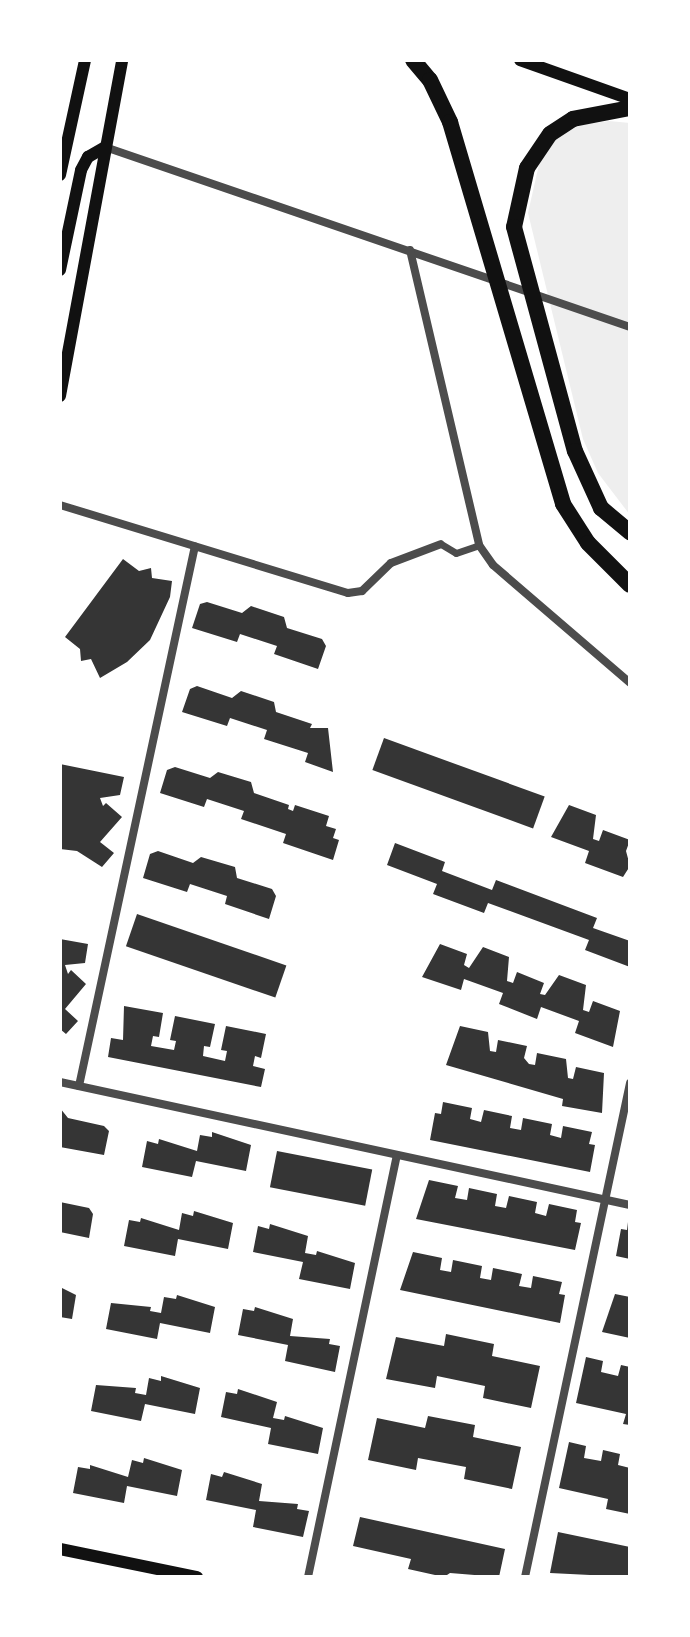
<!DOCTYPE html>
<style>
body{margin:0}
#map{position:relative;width:690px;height:1637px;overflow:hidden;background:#fff;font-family:"Titillium Web",sans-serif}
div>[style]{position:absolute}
.green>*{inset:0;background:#eee}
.building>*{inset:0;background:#353535;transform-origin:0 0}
.pedestrian>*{height:7px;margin:-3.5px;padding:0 3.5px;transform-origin:3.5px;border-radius:3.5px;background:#4c4c4c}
.minor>*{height:8px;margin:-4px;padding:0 4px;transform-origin:4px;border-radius:4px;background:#4c4c4c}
.secondary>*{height:12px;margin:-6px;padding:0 6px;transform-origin:6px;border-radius:6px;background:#111}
.motorway>*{height:16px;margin:-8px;padding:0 8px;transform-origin:8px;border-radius:8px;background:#111}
span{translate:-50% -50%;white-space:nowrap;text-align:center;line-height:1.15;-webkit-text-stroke:8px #fff;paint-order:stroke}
.frame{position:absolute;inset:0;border:62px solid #fff;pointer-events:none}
</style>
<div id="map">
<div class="green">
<i style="clip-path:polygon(609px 121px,630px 123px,630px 515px,598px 473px,583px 439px,528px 213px,540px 160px,558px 137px,580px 125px)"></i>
</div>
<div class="building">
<i style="clip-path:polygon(123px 559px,139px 571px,151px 568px,152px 578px,172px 581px,170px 597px,150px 640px,127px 662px,100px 678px,91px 659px,81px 661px,80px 649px,65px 637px)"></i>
<i style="clip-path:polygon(207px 602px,242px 613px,251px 606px,284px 617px,287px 628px,322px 639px,326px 646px,318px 669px,274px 654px,277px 646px,240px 634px,237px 642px,192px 628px,200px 604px)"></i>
<i style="clip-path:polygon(197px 686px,232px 698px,241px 691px,274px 702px,276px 712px,312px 724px,310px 728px,328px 728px,333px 772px,305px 762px,308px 753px,264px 739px,267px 730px,230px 718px,227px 726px,182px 712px,190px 689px)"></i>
<i style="left:384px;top:738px;width:171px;height:34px;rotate:20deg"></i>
<i style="clip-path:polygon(60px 764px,124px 777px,120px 795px,100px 798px,103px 806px,106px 803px,122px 817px,100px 842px,114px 853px,102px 867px,77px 851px,60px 849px)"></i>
<i style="clip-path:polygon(175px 767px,210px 778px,218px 772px,251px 782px,254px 793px,289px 805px,288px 809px,293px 811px,295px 805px,329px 816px,326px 826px,336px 829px,333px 838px,339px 840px,333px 860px,283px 843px,286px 834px,241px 819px,244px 811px,207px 799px,204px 807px,160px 793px,167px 770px)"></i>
<i style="clip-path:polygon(569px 805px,596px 815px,593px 839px,599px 841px,603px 830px,630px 840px,626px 851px,630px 866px,623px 877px,585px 863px,589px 851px,551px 837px)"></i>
<i style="clip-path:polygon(395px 843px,445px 862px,442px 871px,492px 890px,496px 880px,597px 918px,593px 928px,630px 941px,630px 967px,585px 950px,589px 940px,488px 903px,484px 913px,433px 894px,437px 884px,387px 865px)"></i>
<i style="clip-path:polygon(158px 851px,193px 863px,201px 857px,235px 867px,237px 878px,272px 889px,276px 896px,269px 919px,225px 904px,227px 896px,190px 884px,187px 892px,143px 878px,150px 854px)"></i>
<i style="left:137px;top:914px;width:158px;height:34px;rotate:19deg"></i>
<i style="clip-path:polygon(60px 939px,88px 944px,85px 963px,65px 965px,68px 974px,71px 970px,86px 984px,65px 1009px,78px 1021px,66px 1034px,60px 1029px)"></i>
<i style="clip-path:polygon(440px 944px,467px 954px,464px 965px,469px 968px,483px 947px,509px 957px,507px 981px,513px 983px,517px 972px,544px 983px,540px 994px,545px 995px,559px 975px,586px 985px,583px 1010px,589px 1012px,593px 1001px,620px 1011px,613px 1047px,575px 1033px,579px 1021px,541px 1007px,537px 1019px,499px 1004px,503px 993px,464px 979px,461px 990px,422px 977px)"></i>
<i style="clip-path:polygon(124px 1006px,163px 1013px,159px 1037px,153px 1036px,151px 1046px,174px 1050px,176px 1041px,170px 1040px,175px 1016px,215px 1024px,210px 1047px,204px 1046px,203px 1056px,225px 1061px,227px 1051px,221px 1050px,226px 1026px,266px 1034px,261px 1058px,255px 1056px,253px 1066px,265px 1069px,261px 1087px,108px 1057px,111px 1038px,123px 1040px)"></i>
<i style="clip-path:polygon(460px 1026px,488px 1032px,490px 1051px,496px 1052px,498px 1040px,527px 1046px,524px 1058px,529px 1064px,535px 1065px,537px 1053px,566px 1059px,568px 1078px,573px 1079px,576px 1067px,604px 1073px,602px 1113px,562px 1106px,563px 1099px,446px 1065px)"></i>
<i style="clip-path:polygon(443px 1102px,472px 1108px,470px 1119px,481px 1122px,484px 1110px,512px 1116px,510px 1128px,521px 1130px,523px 1118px,552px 1124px,550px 1135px,561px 1138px,563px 1126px,592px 1132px,589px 1144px,595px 1145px,590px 1172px,430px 1140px,435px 1113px,441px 1114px)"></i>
<i style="clip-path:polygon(60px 1108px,68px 1118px,104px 1126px,109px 1131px,104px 1155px,60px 1147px)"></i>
<i style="clip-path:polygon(212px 1132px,251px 1145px,246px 1171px,196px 1161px,192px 1177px,142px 1167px,147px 1141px,158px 1144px,159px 1139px,197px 1151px,200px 1135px,212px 1137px)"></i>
<i style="left:277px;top:1151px;width:97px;height:37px;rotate:11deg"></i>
<i style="clip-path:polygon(429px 1180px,458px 1186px,455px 1198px,467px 1200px,469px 1188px,497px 1194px,495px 1206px,506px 1208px,509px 1196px,537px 1202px,535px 1213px,546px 1216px,549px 1204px,577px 1210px,575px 1222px,581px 1223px,575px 1250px,416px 1219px)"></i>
<i style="clip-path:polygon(60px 1202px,89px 1208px,93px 1214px,89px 1238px,60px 1232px)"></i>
<i style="clip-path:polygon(194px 1211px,233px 1223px,228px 1249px,178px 1239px,175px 1256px,124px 1246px,129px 1220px,140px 1222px,141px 1218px,179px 1230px,182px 1213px,193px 1216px)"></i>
<i style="clip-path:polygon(628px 1222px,630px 1222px,630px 1259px,616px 1256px,621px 1229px,627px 1230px)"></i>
<i style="clip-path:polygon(270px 1224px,308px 1236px,305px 1253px,316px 1255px,317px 1251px,355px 1263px,350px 1289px,299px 1279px,303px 1262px,253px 1252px,258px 1226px,269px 1229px)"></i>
<i style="clip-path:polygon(413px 1252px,442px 1258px,440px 1270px,451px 1272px,453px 1260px,482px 1266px,480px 1278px,491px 1280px,493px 1268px,522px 1274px,519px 1286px,531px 1288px,533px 1276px,562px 1282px,559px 1294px,565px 1295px,560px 1323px,400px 1290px)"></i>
<i style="clip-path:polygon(60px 1287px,76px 1295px,72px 1319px,60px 1317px)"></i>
<i style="clip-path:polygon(615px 1294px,630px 1297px,630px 1338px,602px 1332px)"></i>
<i style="clip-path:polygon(177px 1295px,215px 1307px,210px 1333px,160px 1323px,157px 1339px,106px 1329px,111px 1303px,151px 1307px,150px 1311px,161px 1313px,164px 1297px,176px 1299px)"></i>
<i style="clip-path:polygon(255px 1307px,293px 1319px,290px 1336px,330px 1339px,329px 1344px,340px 1346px,335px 1372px,285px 1361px,288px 1345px,238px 1335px,243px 1309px,254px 1311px)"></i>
<i style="clip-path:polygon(446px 1334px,494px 1344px,492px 1356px,540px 1366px,531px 1408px,483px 1398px,485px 1386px,437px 1376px,435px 1388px,386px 1379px,396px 1337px,444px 1346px)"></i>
<i style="clip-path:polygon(586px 1357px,603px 1361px,601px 1372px,618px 1376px,621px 1365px,630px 1367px,630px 1425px,623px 1424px,626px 1414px,576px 1403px)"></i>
<i style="clip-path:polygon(161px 1376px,200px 1388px,195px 1414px,145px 1404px,141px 1421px,91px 1411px,96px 1385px,136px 1388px,135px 1393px,146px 1395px,149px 1378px,161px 1381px)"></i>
<i style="clip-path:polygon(238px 1389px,277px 1402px,273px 1418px,284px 1420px,285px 1416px,323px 1428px,318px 1454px,268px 1444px,271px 1428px,221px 1417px,226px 1392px,237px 1394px)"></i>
<i style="clip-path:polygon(428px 1416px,475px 1425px,473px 1437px,521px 1447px,512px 1489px,464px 1479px,466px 1467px,418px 1458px,416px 1470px,368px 1460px,377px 1418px,425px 1428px)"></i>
<i style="clip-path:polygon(569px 1442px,586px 1446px,584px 1458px,601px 1461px,603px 1450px,620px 1454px,618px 1465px,630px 1468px,630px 1514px,606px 1509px,608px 1499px,559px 1488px)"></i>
<i style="clip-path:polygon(144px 1458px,182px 1470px,177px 1496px,127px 1486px,124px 1503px,73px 1493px,78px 1467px,90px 1469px,90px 1465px,128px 1477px,132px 1460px,143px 1463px)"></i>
<i style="clip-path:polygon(224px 1472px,262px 1484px,259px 1501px,298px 1504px,297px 1509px,309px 1511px,303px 1537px,253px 1527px,256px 1510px,206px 1500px,211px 1474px,222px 1477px)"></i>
<i style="clip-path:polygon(360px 1517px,505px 1549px,499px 1577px,450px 1573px,444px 1577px,408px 1569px,411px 1559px,353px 1546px)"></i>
<i style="clip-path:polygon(558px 1532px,630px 1547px,630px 1577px,550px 1573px)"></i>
</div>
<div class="pedestrian">
<i style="left:441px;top:544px;width:17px;rotate:31deg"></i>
<i style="left:456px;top:553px;width:24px;rotate:-19deg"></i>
</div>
<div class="minor">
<i style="left:105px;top:147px;width:555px;rotate:18.92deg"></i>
<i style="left:410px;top:250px;width:303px;rotate:76.8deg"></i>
<i style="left:479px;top:545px;width:24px;rotate:55deg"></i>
<i style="left:493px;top:565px;width:181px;rotate:40.7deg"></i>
<i style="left:60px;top:505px;width:301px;rotate:17deg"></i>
<i style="left:348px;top:593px;width:14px;rotate:-8deg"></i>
<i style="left:362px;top:591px;width:40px;rotate:-44deg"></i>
<i style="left:391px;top:563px;width:53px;rotate:-20.8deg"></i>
<i style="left:60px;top:1082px;width:583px;rotate:12.18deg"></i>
<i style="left:79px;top:1086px;width:552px;rotate:-77.88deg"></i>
<i style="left:308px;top:1577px;width:431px;rotate:-78.1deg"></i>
<i style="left:525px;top:1577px;width:505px;rotate:-78deg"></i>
</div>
<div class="secondary">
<i style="left:520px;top:60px;width:117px;rotate:19.5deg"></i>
<i style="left:60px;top:175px;width:118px;rotate:-77.7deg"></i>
<i style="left:60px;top:270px;width:102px;rotate:-78.1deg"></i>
<i style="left:81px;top:170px;width:15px;rotate:-62deg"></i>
<i style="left:88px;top:157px;width:20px;rotate:-30deg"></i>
<i style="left:60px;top:396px;width:342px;rotate:-79.5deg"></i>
<i style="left:60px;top:1549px;width:140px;rotate:11.6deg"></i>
</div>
<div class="motorway">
<i style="left:413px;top:60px;width:26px;rotate:50deg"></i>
<i style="left:430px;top:80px;width:47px;rotate:64.5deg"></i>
<i style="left:450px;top:122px;width:398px;rotate:73.5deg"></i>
<i style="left:563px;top:504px;width:46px;rotate:57.3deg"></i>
<i style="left:588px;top:543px;width:59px;rotate:45deg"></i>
<i style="left:630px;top:108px;width:58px;rotate:169.1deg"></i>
<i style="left:573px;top:119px;width:27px;rotate:147deg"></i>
<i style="left:550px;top:134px;width:41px;rotate:124.1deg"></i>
<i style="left:527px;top:168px;width:60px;rotate:102.4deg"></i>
<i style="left:514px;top:227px;width:232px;rotate:74.8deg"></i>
<i style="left:575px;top:451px;width:63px;rotate:65.5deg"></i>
<i style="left:601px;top:508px;width:38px;rotate:40deg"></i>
</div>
<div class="frame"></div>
</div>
